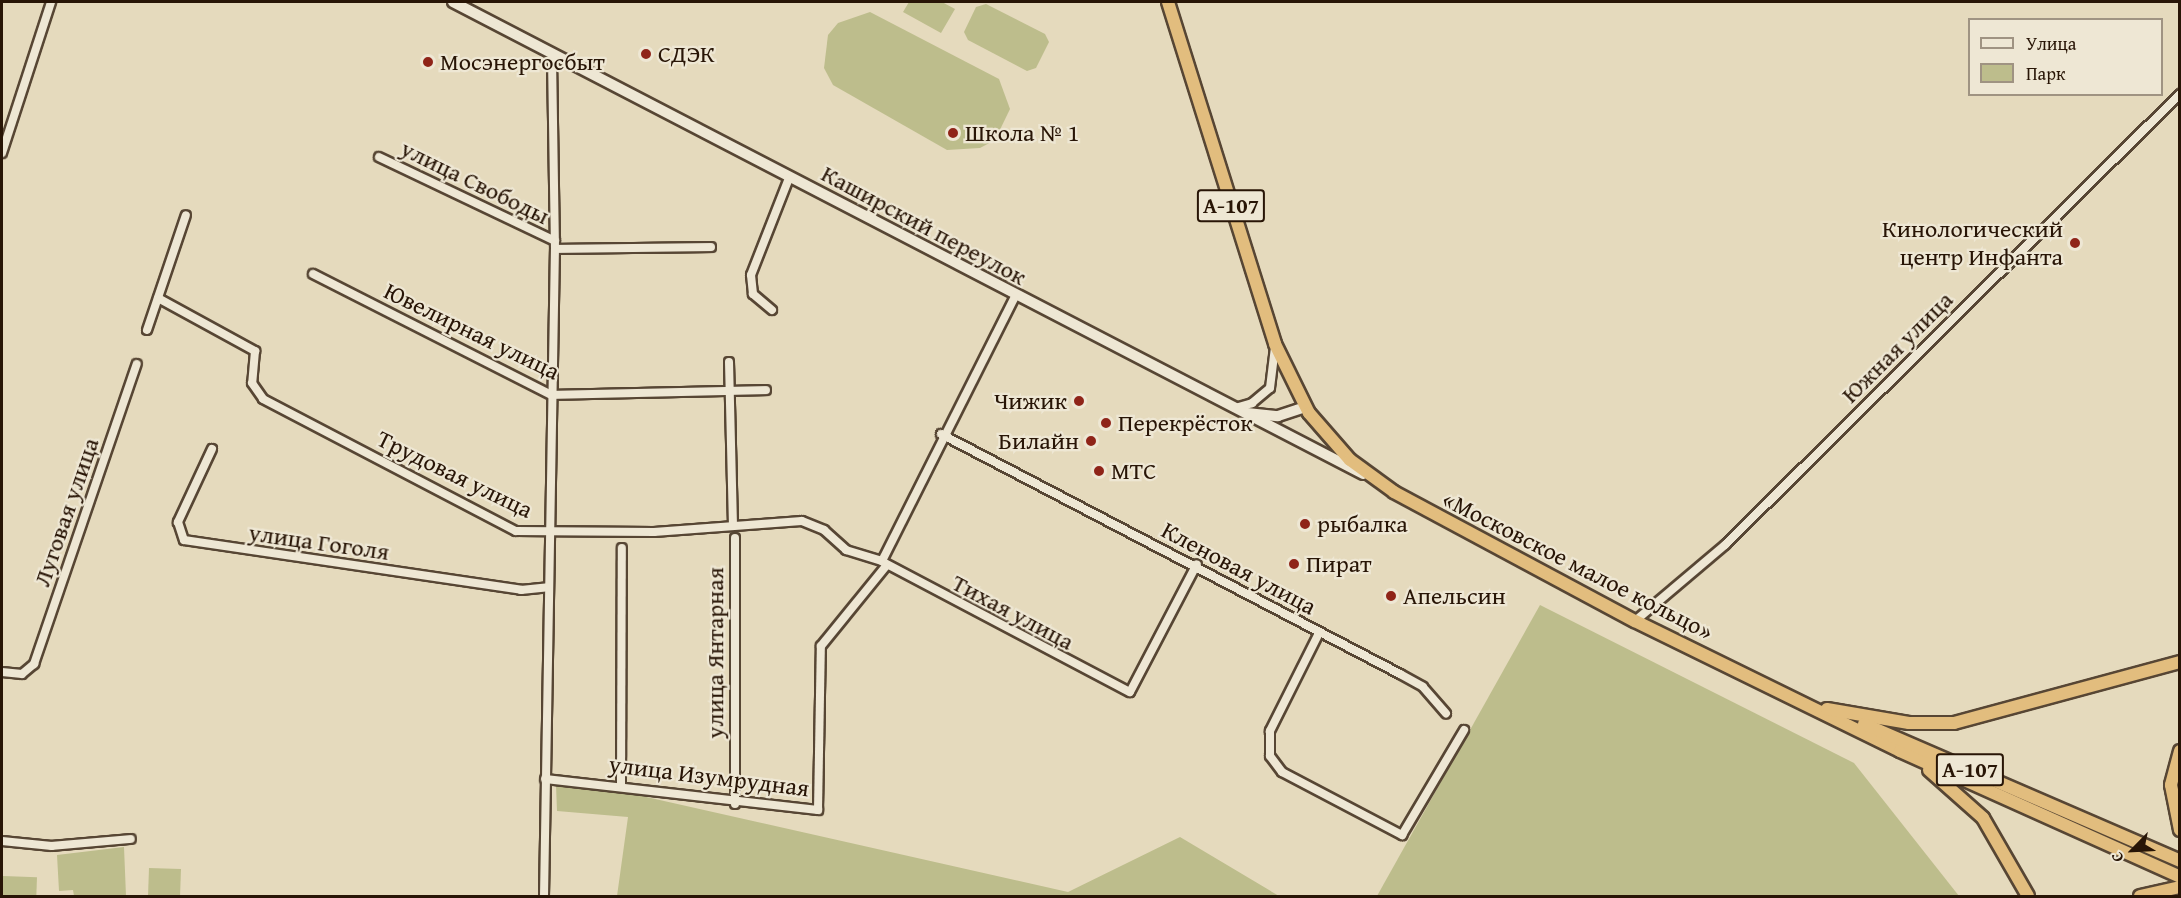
<!DOCTYPE html>
<meta charset="utf-8">
<style>
body{margin:0}
#map{position:relative;width:2181px;height:898px;overflow:hidden;background:#e5dabd;font-family:"Gentium Book Plus",serif}
div>[style]{position:absolute}
.green>*{inset:0;background:#bdbd8c;transform-origin:0 0}
.roads{filter:drop-shadow(2px 0 #574634) drop-shadow(-2px 0 #574634) drop-shadow(0 2px #574634) drop-shadow(0 -2px #574634)}
.minor>*{height:8px;margin:-4px;padding:0 4px;transform-origin:4px;border-radius:4px;background:#eee7d4}
.secondary>*{height:10px;margin:-5px;padding:0 5px;transform-origin:5px;border-radius:5px;background:#eee7d4}
.trunk>*{height:12px;margin:-6px;padding:0 6px;transform-origin:6px;border-radius:6px;background:#e2bd7e}
.dots>*{width:16px;height:16px;translate:-50% -50%;box-sizing:border-box;border:3px solid #eee7d4;border-radius:50%}
span{translate:-50% -50%;white-space:nowrap;text-align:center;line-height:1.15;-webkit-text-stroke:4.5px #eee7d4;paint-order:stroke}
.shield-label span{padding:2px 4px;background:#eee7d4;border:2px solid;border-radius:4px;-webkit-text-stroke-width:0}
.shield-label{font-size:22px;color:#281506;font-weight:700}
.poi-label{font-size:24px;color:#281506}
.left{translate:0 -50%;text-align:left}
.right{translate:-100% -50%;text-align:right}
.street-label{font-size:24px;color:#281506}
.frame{position:absolute;inset:0;border:3px solid #281506;pointer-events:none}
.legend{position:absolute;left:1968px;top:18px;width:195px;height:78px;box-sizing:border-box;background:#eee7d4;border:2px solid #9f9382;margin:0;padding:8px 10px;list-style:none;font-size:18px;color:#281506}
.legend li{display:flex;align-items:center;gap:12px;height:30px}
.legend b{width:30px;border:2px solid #9f9382}
.north{position:absolute;left:2103px;top:820px;width:60px;height:60px;-webkit-text-stroke:4px #eee7d4;paint-order:stroke;rotate:246deg;font-size:16px;font-weight:700;line-height:24px;text-align:center;color:#281506}
.north::after{content:'';display:block;margin:auto;width:21px;height:27px;background:#281506;clip-path:polygon(50% 0,100% 100%,50% 72%,0 100%)}
</style>
<div id="map">
<div class="green">
<i style="clip-path:polygon(909px 2px,942px 2px,955px 9px,941px 33px,903px 12px)"></i>
<i style="clip-path:polygon(986px 4px,1045px 34px,1049px 42px,1036px 68px,1027px 71px,968px 40px,964px 32px,976px 7px)"></i>
<i style="clip-path:polygon(870px 12px,999px 79px,1010px 109px,995px 140px,980px 148px,947px 150px,833px 85px,824px 68px,828px 35px,838px 23px)"></i>
<i style="clip-path:polygon(1540px 605px,1854px 763px,1959px 896px,1377px 896px)"></i>
<i style="clip-path:polygon(556px 785px,633px 794px,1068px 892px,1180px 837px,1279px 896px,617px 896px,628px 817px,557px 811px)"></i>
<i style="clip-path:polygon(124px 847px,126px 896px,74px 896px,73px 890px,59px 891px,57px 855px)"></i>
<i style="left:149px;top:868px;width:32px;height:28px;rotate:2deg"></i>
<i style="left:3px;top:876px;width:34px;height:20px;rotate:2deg"></i>
</div>
<div class="roads">
<div class="minor">
<i style="left:2px;top:153px;width:159px;rotate:-72deg"></i>
<i style="left:379px;top:157px;width:195px;rotate:25.5deg"></i>
<i style="left:555px;top:249px;width:156px;rotate:-0.7deg"></i>
<i style="left:313px;top:274px;width:268px;rotate:26.9deg"></i>
<i style="left:552px;top:395px;width:214px;rotate:-1.3deg"></i>
<i style="left:158px;top:298px;width:111px;rotate:28.7deg"></i>
<i style="left:255px;top:351px;width:32px;rotate:95deg"></i>
<i style="left:252px;top:383px;width:19px;rotate:55deg"></i>
<i style="left:263px;top:399px;width:285px;rotate:27.6deg"></i>
<i style="left:516px;top:531px;width:138px;rotate:0.4deg"></i>
<i style="left:654px;top:532px;width:148px;rotate:-4.3deg"></i>
<i style="left:802px;top:521px;width:24px;rotate:22deg"></i>
<i style="left:824px;top:530px;width:30px;rotate:42deg"></i>
<i style="left:846px;top:550px;width:38px;rotate:17deg"></i>
<i style="left:772px;top:310px;width:25px;rotate:-140deg"></i>
<i style="left:753px;top:294px;width:19px;rotate:-96deg"></i>
<i style="left:751px;top:275px;width:104px;rotate:-68.6deg"></i>
<i style="left:147px;top:330px;width:121px;rotate:-71.3deg"></i>
<i style="left:729px;top:362px;width:161px;rotate:88.6deg"></i>
<i style="left:1235px;top:408px;width:18px;rotate:-16deg"></i>
<i style="left:1252px;top:403px;width:23px;rotate:-40deg"></i>
<i style="left:1270px;top:388px;width:39px;rotate:-83deg"></i>
<i style="left:941px;top:434px;width:518px;rotate:27.6deg"></i>
<i style="left:1400px;top:674px;width:26px;rotate:29deg"></i>
<i style="left:1423px;top:687px;width:35px;rotate:49deg"></i>
<i style="left:212px;top:449px;width:81px;rotate:115deg"></i>
<i style="left:178px;top:522px;width:19px;rotate:72deg"></i>
<i style="left:184px;top:540px;width:341px;rotate:8.4deg"></i>
<i style="left:521px;top:590px;width:27px;rotate:-6deg"></i>
<i style="left:735px;top:538px;width:266px;rotate:90deg"></i>
<i style="left:882px;top:561px;width:296px;rotate:-63.3deg"></i>
<i style="left:883px;top:562px;width:279px;rotate:27.8deg"></i>
<i style="left:1130px;top:692px;width:144px;rotate:-62.4deg"></i>
<i style="left:1635px;top:621px;width:118px;rotate:-40.2deg"></i>
<i style="left:1725px;top:545px;width:641px;rotate:-44.75deg"></i>
<i style="left:1319px;top:633px;width:110px;rotate:116.6deg"></i>
<i style="left:1270px;top:731px;width:25px;rotate:90deg"></i>
<i style="left:1270px;top:756px;width:20px;rotate:53deg"></i>
<i style="left:1282px;top:772px;width:136px;rotate:27.7deg"></i>
<i style="left:1402px;top:835px;width:122px;rotate:-59.4deg"></i>
<i style="left:2px;top:672px;width:20px;rotate:6deg"></i>
<i style="left:22px;top:674px;width:16px;rotate:-40deg"></i>
<i style="left:34px;top:664px;width:317px;rotate:-71.1deg"></i>
<i style="left:545px;top:779px;width:275px;rotate:6.5deg"></i>
<i style="left:818px;top:810px;width:164px;rotate:-89deg"></i>
<i style="left:821px;top:646px;width:103px;rotate:-50.9deg"></i>
<i style="left:621px;top:785px;width:237px;rotate:-89.8deg"></i>
<i style="left:2px;top:841px;width:50px;rotate:5.7deg"></i>
<i style="left:52px;top:846px;width:79px;rotate:-5.1deg"></i>
<i style="left:544px;top:896px;width:647px;rotate:-89.03deg"></i>
<i style="left:555px;top:249px;width:196px;rotate:-90.9deg"></i>
</div>
<div class="secondary">
<i style="left:453px;top:2px;width:1025px;rotate:27.41deg"></i>
<i style="left:1247px;top:413px;width:31px;rotate:6deg"></i>
<i style="left:1278px;top:416px;width:28px;rotate:-18deg"></i>
</div>
<div class="trunk">
<i style="left:1168px;top:2px;width:358px;rotate:72.6deg"></i>
<i style="left:1275px;top:344px;width:77px;rotate:63.8deg"></i>
<i style="left:1309px;top:413px;width:62px;rotate:48.9deg"></i>
<i style="left:1350px;top:460px;width:54px;rotate:36deg"></i>
<i style="left:1394px;top:492px;width:273px;rotate:28.2deg"></i>
<i style="left:1635px;top:621px;width:295px;rotate:26.1deg"></i>
<i style="left:1900px;top:751px;width:307px;rotate:24.2deg"></i>
<i style="left:1827px;top:709px;width:83px;rotate:9.7deg"></i>
<i style="left:1909px;top:723px;width:45px"></i>
<i style="left:1954px;top:723px;width:234px;rotate:-15.1deg"></i>
<i style="left:1864px;top:724px;width:344px;rotate:23.4deg"></i>
<i style="left:2180px;top:751px;width:35px;rotate:105deg"></i>
<i style="left:2171px;top:785px;width:46px;rotate:78.7deg"></i>
<i style="left:1929px;top:770px;width:72px;rotate:41.6deg"></i>
<i style="left:1983px;top:818px;width:90px;rotate:60deg"></i>
<i style="left:2140px;top:896px;width:41px;rotate:-12.7deg"></i>
</div>
</div>
<div class="dots">
<i style="left:646px;top:54px;background:#8f2418"></i>
<i style="left:428px;top:62px;background:#8f2418"></i>
<i style="left:953px;top:133px;background:#8f2418"></i>
<i style="left:2075px;top:243px;background:#8f2418"></i>
<i style="left:1079px;top:401px;background:#8f2418"></i>
<i style="left:1106px;top:423px;background:#8f2418"></i>
<i style="left:1091px;top:441px;background:#8f2418"></i>
<i style="left:1099px;top:471px;background:#8f2418"></i>
<i style="left:1305px;top:524px;background:#8f2418"></i>
<i style="left:1294px;top:564px;background:#8f2418"></i>
<i style="left:1391px;top:596px;background:#8f2418"></i>
</div>
<div class="shield-label">
<span style="left:1231px;top:206px">А-107</span>
<span style="left:1970px;top:770px">А-107</span>
</div>
<div class="poi-label">
<span class="left" style="left:658px;top:54px">СДЭК</span>
<span class="left" style="left:440px;top:62px">Мосэнергосбыт</span>
<span class="left" style="left:965px;top:133px">Школа № 1</span>
<span class="right" style="left:2063px;top:243px">Кинологический<br>центр Инфанта</span>
<span class="right" style="left:1067px;top:401px">Чижик</span>
<span class="left" style="left:1118px;top:423px">Перекрёсток</span>
<span class="right" style="left:1079px;top:441px">Билайн</span>
<span class="left" style="left:1111px;top:471px">МТС</span>
<span class="left" style="left:1317px;top:524px">рыбалка</span>
<span class="left" style="left:1306px;top:564px">Пират</span>
<span class="left" style="left:1403px;top:596px">Апельсин</span>
</div>
<div class="street-label">
<span style="left:475px;top:182px;rotate:26deg">улица Свободы</span>
<span style="left:924px;top:225px;rotate:28deg">Каширский переулок</span>
<span style="left:472px;top:331px;rotate:26deg">Ювелирная улица</span>
<span style="left:1897px;top:347px;rotate:-45deg">Южная улица</span>
<span style="left:455px;top:474px;rotate:26deg">Трудовая улица</span>
<span style="left:66px;top:512px;rotate:-71deg">Луговая улица</span>
<span style="left:319px;top:542px;rotate:8deg">улица Гоголя</span>
<span style="left:1578px;top:565px;rotate:27deg">«Московское малое кольцо»</span>
<span style="left:1239px;top:568px;rotate:28deg">Кленовая улица</span>
<span style="left:1013px;top:612px;rotate:28deg">Тихая улица</span>
<span style="left:715px;top:653px;rotate:-90deg">улица Янтарная</span>
<span style="left:709px;top:776px;rotate:7deg">улица Изумрудная</span>
</div>
<div class="frame"></div>
<ul class="legend">
<li><b style="height:8px;background:#eee7d4"></b>Улица</li>
<li><b style="height:16px;background:#bdbd8c"></b>Парк</li>
</ul>
<div class="north">С</div>
</div>
